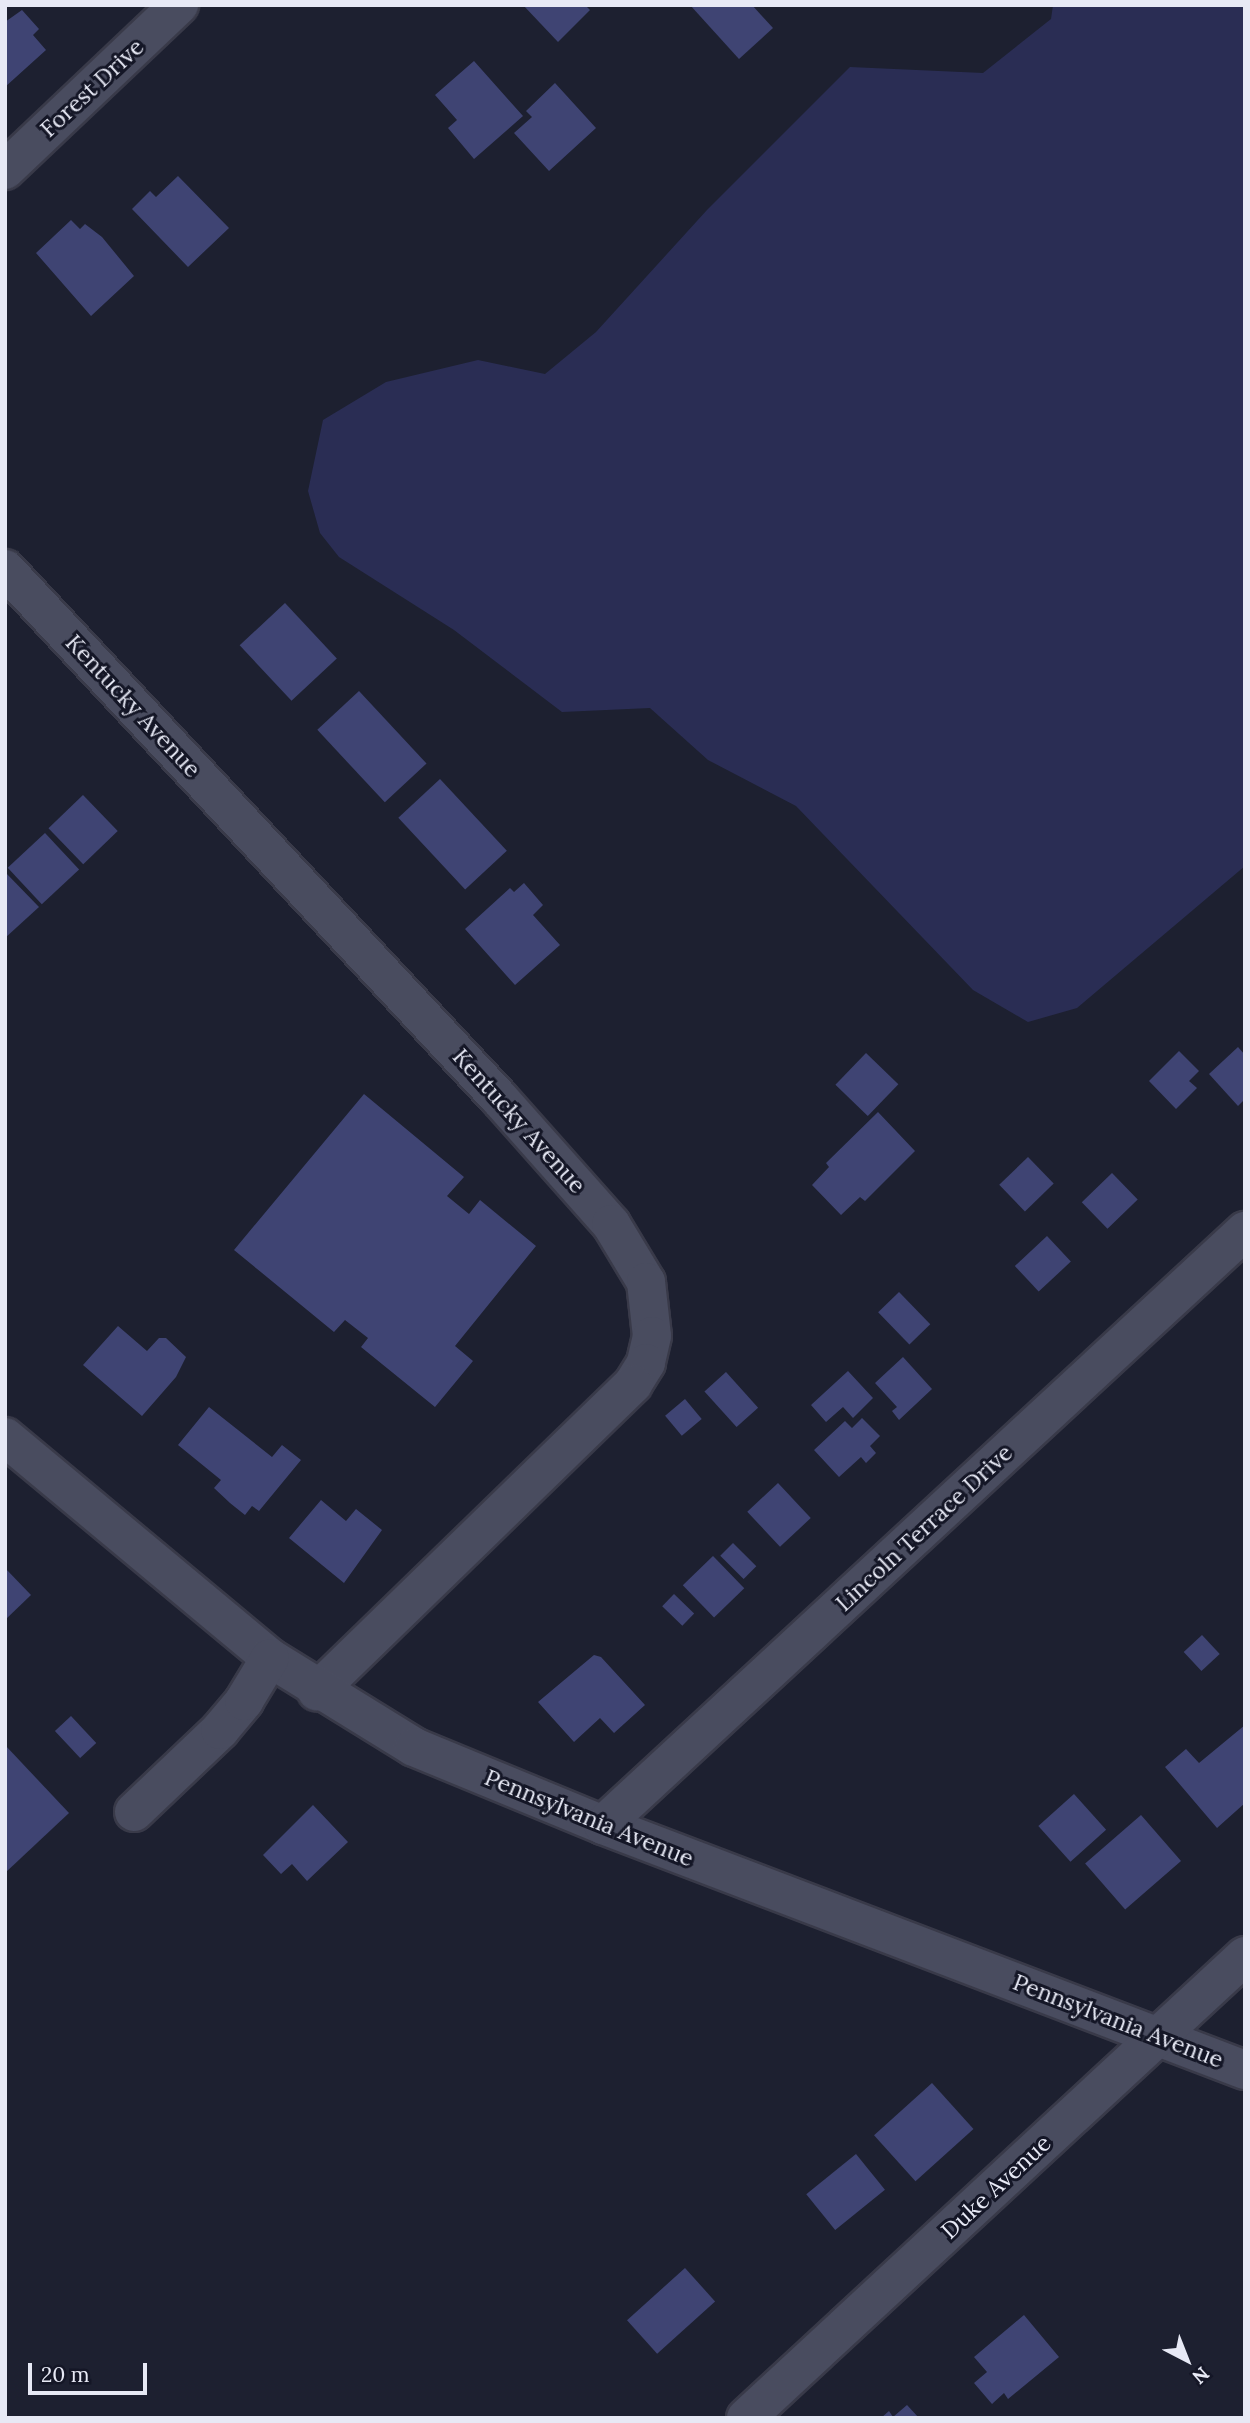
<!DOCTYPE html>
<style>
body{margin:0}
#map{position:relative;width:1250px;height:2423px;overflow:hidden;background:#1d2030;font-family:Lora,serif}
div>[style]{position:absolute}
.green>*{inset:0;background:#2a2d54}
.building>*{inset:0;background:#3f4473;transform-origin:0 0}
.roads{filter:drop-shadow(2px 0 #393a49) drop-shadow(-2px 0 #393a49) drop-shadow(0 2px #393a49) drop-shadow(0 -2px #393a49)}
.minor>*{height:38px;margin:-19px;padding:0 19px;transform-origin:19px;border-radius:19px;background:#494c5f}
span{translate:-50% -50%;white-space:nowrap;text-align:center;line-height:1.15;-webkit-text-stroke:6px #141626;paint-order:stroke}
.street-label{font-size:23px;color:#e7e9f5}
.frame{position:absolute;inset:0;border:7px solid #e7e9f5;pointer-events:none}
.north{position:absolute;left:1152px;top:2325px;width:70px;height:70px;-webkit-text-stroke:5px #141626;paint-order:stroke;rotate:138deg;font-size:19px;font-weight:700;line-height:28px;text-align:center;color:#e7e9f5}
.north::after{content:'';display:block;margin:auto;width:24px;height:32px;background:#e7e9f5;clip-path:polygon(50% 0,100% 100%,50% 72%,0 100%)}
.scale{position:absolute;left:28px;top:2363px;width:119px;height:32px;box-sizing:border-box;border:4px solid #e7e9f5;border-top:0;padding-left:9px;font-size:21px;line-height:24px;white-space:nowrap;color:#e7e9f5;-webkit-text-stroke:5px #141626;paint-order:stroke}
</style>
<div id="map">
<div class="green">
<i style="clip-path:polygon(1053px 5px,1245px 5px,1245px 866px,1077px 1008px,1028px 1022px,973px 990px,796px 806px,708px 760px,650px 708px,562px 712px,454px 630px,339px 557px,320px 533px,308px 491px,323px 420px,386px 382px,478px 360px,545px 374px,596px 332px,707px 210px,850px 67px,983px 73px,1051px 19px)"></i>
</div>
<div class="building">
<i style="clip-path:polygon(523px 5px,585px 5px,590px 10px,558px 42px)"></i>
<i style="clip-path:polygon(690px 5px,752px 5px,773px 28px,739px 59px)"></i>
<i style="clip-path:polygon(22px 10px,39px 29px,33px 35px,46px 50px,5px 87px,5px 22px)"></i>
<i style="clip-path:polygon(474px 61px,523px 116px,474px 159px,448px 128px,457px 120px,435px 95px)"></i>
<i style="clip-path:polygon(555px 83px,596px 128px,549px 171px,514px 133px,532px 117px,526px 111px)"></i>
<i style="clip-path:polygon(178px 176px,229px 228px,188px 267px,132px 209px,150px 191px,156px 197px)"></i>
<i style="clip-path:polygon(71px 220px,80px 229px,85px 224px,102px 237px,134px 276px,91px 316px,36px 253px)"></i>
<i style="left:285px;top:603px;width:76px;height:62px;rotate:47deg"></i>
<i style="left:359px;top:691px;width:99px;height:57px;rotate:47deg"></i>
<i style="left:440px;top:779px;width:98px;height:57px;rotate:47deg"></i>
<i style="left:83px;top:795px;width:50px;height:48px;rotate:46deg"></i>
<i style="left:45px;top:833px;width:50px;height:51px;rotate:47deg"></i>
<i style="clip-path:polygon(5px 872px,39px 907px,5px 938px)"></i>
<i style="clip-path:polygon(524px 883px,543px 905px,533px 915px,560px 945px,515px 985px,465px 929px,510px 888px,514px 892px)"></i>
<i style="clip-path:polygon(1238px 1047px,1245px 1055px,1245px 1099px,1238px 1106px,1209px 1074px)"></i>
<i style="clip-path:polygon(1179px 1051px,1199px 1071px,1189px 1081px,1197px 1088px,1176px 1109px,1149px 1081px)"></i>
<i style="left:866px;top:1053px;width:45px;height:44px;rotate:44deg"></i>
<i style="clip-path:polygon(364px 1094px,464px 1177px,447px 1196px,469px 1214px,480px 1200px,536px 1246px,455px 1346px,473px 1361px,435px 1407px,361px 1347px,368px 1338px,345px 1320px,334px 1332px,234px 1250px)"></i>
<i style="clip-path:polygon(878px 1112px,915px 1151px,865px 1201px,860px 1197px,841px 1215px,812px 1185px,829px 1167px,826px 1163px)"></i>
<i style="left:1028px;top:1157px;width:37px;height:40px;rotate:46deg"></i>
<i style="left:1112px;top:1173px;width:37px;height:42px;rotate:46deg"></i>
<i style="left:1047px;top:1236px;width:35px;height:44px;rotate:47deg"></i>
<i style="left:899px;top:1292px;width:45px;height:29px;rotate:46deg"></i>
<i style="clip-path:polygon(118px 1326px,147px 1351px,159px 1338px,166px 1338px,186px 1357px,176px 1377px,142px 1416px,83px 1365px)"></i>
<i style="clip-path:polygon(903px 1357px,932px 1389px,899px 1420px,892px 1411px,897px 1407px,875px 1383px)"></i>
<i style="clip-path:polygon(848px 1371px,873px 1398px,853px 1418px,843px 1407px,826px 1422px,811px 1405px)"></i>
<i style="left:726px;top:1372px;width:48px;height:29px;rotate:48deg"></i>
<i style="left:685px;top:1399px;width:26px;height:26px;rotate:50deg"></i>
<i style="clip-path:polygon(209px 1407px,272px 1457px,282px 1445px,301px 1460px,259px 1511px,252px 1506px,245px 1515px,230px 1503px,214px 1488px,221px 1480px,178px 1445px)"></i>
<i style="clip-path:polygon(862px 1418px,880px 1436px,870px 1446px,876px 1453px,866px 1463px,861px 1457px,839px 1477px,814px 1450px,845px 1421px,852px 1428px)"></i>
<i style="left:778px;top:1483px;width:48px;height:42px;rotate:47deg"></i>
<i style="clip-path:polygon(321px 1500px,346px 1521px,356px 1509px,382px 1530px,344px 1583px,289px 1538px)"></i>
<i style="left:733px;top:1543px;width:33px;height:18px;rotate:45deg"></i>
<i style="left:713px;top:1556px;width:45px;height:42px;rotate:46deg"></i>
<i style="clip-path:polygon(5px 1568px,31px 1595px,5px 1620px)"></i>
<i style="left:674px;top:1594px;width:28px;height:17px;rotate:44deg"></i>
<i style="left:1202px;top:1635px;width:26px;height:25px;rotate:47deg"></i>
<i style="clip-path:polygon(594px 1655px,601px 1657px,645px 1705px,614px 1733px,600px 1718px,574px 1742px,538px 1702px)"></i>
<i style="left:71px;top:1716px;width:37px;height:22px;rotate:47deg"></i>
<i style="clip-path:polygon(1245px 1725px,1245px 1803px,1217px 1828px,1165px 1767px,1186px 1749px,1199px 1763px)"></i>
<i style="clip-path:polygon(5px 1745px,69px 1813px,5px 1873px)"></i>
<i style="left:1074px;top:1794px;width:48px;height:48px;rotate:48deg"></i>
<i style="clip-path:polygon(313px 1805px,348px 1842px,307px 1881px,292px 1864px,281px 1874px,263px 1855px)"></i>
<i style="left:1141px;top:1815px;width:61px;height:74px;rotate:49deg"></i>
<i style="left:932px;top:2083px;width:62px;height:78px;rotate:48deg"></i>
<i style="left:856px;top:2154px;width:46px;height:64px;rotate:51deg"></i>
<i style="left:685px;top:2268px;width:45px;height:78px;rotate:48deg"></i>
<i style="clip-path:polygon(1024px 2315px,1059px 2357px,1008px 2399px,1004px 2393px,992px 2404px,974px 2383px,987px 2372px,974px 2357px)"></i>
<i style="clip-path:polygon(907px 2405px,919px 2418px,881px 2418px,889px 2411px,893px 2417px)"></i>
</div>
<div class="roads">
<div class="minor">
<i style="left:5px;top:170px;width:240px;rotate:-43.5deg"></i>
<i style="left:5px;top:569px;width:724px;rotate:46.96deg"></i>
<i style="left:499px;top:1098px;width:169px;rotate:48.4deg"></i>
<i style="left:611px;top:1224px;width:68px;rotate:58.9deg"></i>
<i style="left:646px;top:1282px;width:54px;rotate:83.7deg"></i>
<i style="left:652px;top:1336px;width:28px;rotate:103deg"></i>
<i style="left:646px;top:1363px;width:25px;rotate:122deg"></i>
<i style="left:633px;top:1384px;width:441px;rotate:135.8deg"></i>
<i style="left:5px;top:1437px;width:345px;rotate:39.8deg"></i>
<i style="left:270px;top:1658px;width:169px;rotate:31.7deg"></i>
<i style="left:414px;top:1747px;width:204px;rotate:22.4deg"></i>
<i style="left:603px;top:1825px;width:687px;rotate:20.89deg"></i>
<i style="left:134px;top:1812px;width:119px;rotate:-43.6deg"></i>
<i style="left:220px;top:1730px;width:38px;rotate:-50deg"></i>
<i style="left:244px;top:1701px;width:50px;rotate:-58.8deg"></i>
<i style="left:603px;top:1825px;width:875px;rotate:-42.78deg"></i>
<i style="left:746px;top:2418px;width:680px;rotate:-42.8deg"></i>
</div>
</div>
<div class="street-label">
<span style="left:92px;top:88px;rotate:-43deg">Forest Drive</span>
<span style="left:133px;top:706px;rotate:47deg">Kentucky Avenue</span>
<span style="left:519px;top:1121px;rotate:48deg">Kentucky Avenue</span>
<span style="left:924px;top:1528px;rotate:-43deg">Lincoln Terrace Drive</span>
<span style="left:589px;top:1818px;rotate:22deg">Pennsylvania Avenue</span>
<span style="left:1118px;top:2021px;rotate:21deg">Pennsylvania Avenue</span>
<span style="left:996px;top:2187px;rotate:-43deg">Duke Avenue</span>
</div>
<div class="frame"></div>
<div class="north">N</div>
<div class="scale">20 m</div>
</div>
